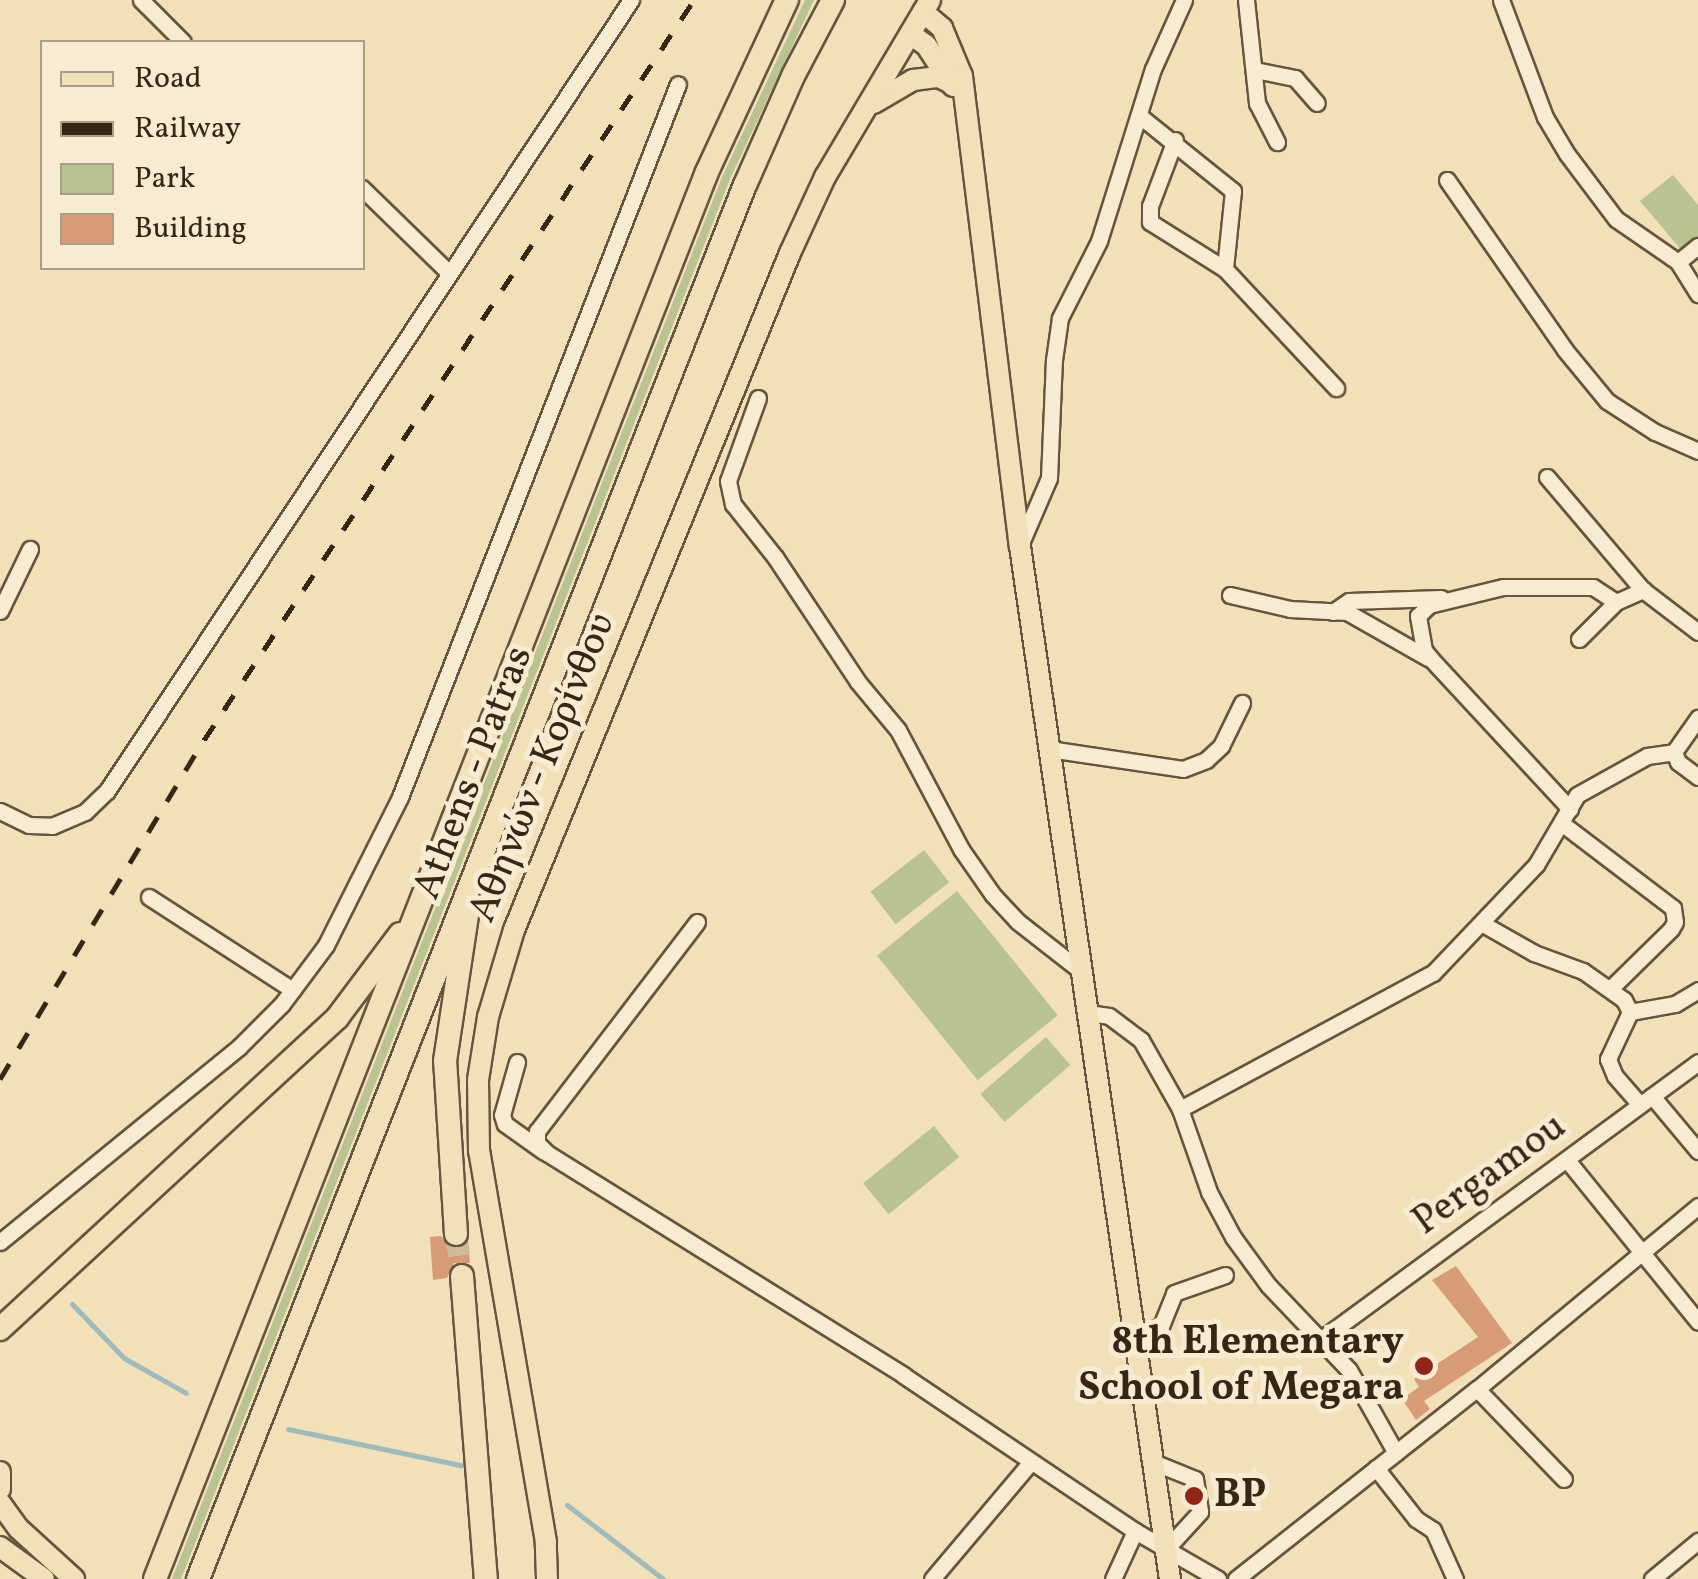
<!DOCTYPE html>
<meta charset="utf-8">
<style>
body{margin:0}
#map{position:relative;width:1698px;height:1579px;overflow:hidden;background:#f2e0b8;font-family:Vollkorn,serif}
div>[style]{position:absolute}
.green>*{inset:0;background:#b8c390;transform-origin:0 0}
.stream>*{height:5px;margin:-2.5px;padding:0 2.5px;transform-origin:2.5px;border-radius:2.5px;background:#a0baba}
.building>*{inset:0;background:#d79b77}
.highway-tunnel>*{height:22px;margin-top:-11px;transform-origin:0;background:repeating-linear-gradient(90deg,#cdbb98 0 22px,transparent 0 33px)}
.roads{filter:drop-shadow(2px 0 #66543e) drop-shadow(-2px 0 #66543e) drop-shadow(0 2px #66543e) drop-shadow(0 -2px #66543e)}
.minor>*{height:15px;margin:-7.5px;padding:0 7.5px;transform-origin:7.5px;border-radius:7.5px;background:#f7ebd1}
.major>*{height:20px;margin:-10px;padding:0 10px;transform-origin:10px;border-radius:10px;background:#f2e0b8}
.highway>*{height:22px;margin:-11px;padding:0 11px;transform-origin:11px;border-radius:11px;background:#f2e0b8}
.rail>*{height:5px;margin-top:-2.5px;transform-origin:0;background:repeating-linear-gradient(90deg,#372516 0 18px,transparent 0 36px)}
.dots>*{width:28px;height:28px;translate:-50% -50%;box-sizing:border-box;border:5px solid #f7ebd1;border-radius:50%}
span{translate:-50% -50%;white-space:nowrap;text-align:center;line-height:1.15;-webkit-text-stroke:10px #f7ebd1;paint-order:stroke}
.street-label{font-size:40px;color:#372516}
.poi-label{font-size:40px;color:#372516;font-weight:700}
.right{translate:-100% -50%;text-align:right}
.left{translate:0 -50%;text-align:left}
.legend{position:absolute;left:40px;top:40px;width:325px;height:230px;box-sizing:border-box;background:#f7ebd1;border:2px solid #aa9c86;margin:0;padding:12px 18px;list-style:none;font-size:30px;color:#372516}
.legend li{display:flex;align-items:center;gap:20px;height:50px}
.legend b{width:50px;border:2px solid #aa9c86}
</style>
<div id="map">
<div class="green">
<i style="clip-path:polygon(805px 0,814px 0,730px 179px,181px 1579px,172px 1579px,722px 177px)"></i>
<i style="clip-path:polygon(1673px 175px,1698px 205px,1698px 240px,1683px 252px,1640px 201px)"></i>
<i style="left:924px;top:850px;width:41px;height:68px;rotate:52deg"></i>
<i style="left:957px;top:891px;width:160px;height:103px;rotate:51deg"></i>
<i style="left:1046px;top:1037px;width:37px;height:87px;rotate:49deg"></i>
<i style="left:934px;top:1126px;width:40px;height:91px;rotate:51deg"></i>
</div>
<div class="stream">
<i style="left:72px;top:1304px;width:75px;rotate:46.1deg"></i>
<i style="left:124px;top:1358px;width:71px;rotate:29.4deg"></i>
<i style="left:288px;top:1429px;width:177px;rotate:11.8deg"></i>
<i style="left:567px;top:1505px;width:121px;rotate:37.6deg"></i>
</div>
<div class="building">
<i style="clip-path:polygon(441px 1236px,450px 1248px,468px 1242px,470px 1263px,454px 1263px,447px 1278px,433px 1280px,430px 1237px)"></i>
<i style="clip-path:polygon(1456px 1266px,1512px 1343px,1424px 1401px,1430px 1409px,1416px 1420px,1402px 1399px,1419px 1387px,1414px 1379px,1478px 1337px,1432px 1280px)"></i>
</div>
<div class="highway-tunnel">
<i style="left:456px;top:1234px;width:42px;rotate:81.9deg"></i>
</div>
<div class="roads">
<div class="minor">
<i style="left:141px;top:0;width:59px;rotate:45deg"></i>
<i style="left:1246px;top:0;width:104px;rotate:83.9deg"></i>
<i style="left:1257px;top:103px;width:44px;rotate:62.9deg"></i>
<i style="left:1501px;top:0;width:125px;rotate:69.4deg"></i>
<i style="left:1545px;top:117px;width:43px;rotate:59.3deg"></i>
<i style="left:1567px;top:154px;width:81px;rotate:53deg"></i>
<i style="left:1616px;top:219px;width:75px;rotate:34.7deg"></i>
<i style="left:1678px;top:262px;width:38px;rotate:58deg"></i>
<i style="left:1255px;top:70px;width:41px;rotate:11.3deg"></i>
<i style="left:1295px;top:78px;width:33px;rotate:49deg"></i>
<i style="left:1141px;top:117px;width:118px;rotate:38.8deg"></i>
<i style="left:1233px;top:191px;width:78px;rotate:95.9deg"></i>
<i style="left:1225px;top:269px;width:163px;rotate:47deg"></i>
<i style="left:1175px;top:140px;width:71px;rotate:110.7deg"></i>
<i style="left:1150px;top:206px;width:16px;rotate:90deg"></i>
<i style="left:1150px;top:222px;width:89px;rotate:32.1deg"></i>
<i style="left:1447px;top:180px;width:207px;rotate:55.2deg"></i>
<i style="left:1565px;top:350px;width:66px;rotate:50.5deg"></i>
<i style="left:1607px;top:401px;width:57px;rotate:32.9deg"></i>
<i style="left:1655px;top:432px;width:47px;rotate:23.8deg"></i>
<i style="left:362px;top:188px;width:122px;rotate:44.3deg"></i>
<i style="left:1678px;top:262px;width:26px;rotate:-39deg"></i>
<i style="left:758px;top:398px;width:88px;rotate:109.9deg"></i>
<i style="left:728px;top:481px;width:24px;rotate:78deg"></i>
<i style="left:733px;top:504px;width:68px;rotate:51.6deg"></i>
<i style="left:775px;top:557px;width:150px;rotate:56.4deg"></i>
<i style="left:858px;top:682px;width:62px;rotate:50.2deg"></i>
<i style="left:898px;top:730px;width:135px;rotate:62.1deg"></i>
<i style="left:961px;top:849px;width:56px;rotate:55.2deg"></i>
<i style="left:993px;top:895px;width:35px;rotate:47deg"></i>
<i style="left:1017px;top:921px;width:83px;rotate:38.1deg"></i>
<i style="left:1547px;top:477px;width:148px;rotate:49.7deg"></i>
<i style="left:1643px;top:590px;width:69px;rotate:37.4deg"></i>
<i style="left:1021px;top:543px;width:71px;rotate:-66.7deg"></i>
<i style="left:1049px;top:478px;width:118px;rotate:-87.6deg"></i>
<i style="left:1054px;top:360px;width:42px;rotate:-81.9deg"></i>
<i style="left:1060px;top:318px;width:86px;rotate:-63.1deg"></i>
<i style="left:1099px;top:241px;width:180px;rotate:-72.6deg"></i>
<i style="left:1153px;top:69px;width:76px;rotate:-65.8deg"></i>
<i style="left:1230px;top:595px;width:62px;rotate:13.1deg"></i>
<i style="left:1290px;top:609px;width:57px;rotate:3deg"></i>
<i style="left:1347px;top:612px;width:93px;rotate:29.6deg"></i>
<i style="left:0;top:611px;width:69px;rotate:-64.2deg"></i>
<i style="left:1333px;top:612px;width:19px;rotate:-35deg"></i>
<i style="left:1349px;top:601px;width:92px;rotate:-1.9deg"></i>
<i style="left:1579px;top:639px;width:52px;rotate:-45deg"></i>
<i style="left:1616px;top:602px;width:30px;rotate:-24deg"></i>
<i style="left:1049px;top:749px;width:135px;rotate:8.5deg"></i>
<i style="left:1183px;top:769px;width:25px;rotate:-21deg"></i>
<i style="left:1206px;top:760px;width:21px;rotate:-43deg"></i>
<i style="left:1221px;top:746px;width:48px;rotate:-64deg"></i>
<i style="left:1674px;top:752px;width:11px;rotate:68deg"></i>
<i style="left:1678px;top:762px;width:25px;rotate:37deg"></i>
<i style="left:1570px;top:809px;width:203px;rotate:-132.8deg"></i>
<i style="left:1432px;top:660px;width:13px;rotate:-129deg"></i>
<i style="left:1424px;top:650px;width:35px;rotate:-100deg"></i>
<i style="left:1418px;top:616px;width:16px;rotate:-45deg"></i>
<i style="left:1429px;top:605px;width:76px;rotate:-13.7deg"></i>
<i style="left:1503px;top:587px;width:90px"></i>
<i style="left:1593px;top:587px;width:27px;rotate:33deg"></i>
<i style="left:0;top:811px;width:32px;rotate:26deg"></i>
<i style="left:29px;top:825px;width:23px;rotate:2deg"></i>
<i style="left:52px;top:826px;width:36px;rotate:-23deg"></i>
<i style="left:85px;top:812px;width:30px;rotate:-44deg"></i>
<i style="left:107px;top:791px;width:949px;rotate:-56.48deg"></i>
<i style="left:1564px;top:825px;width:137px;rotate:37.3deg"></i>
<i style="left:1673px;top:908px;width:14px;rotate:82deg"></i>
<i style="left:1675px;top:922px;width:8px;rotate:120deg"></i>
<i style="left:1671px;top:929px;width:84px;rotate:135.5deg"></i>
<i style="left:149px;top:897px;width:171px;rotate:32.9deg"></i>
<i style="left:697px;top:922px;width:263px;rotate:127.4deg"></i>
<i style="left:537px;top:1131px;width:12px;rotate:90deg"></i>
<i style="left:537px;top:1143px;width:14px;rotate:45deg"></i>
<i style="left:547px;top:1153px;width:420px;rotate:31.9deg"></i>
<i style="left:903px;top:1375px;width:280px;rotate:33.9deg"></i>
<i style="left:1135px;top:1531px;width:96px;rotate:30deg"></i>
<i style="left:1483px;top:924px;width:59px;rotate:29.6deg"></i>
<i style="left:1534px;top:953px;width:52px;rotate:20.2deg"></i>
<i style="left:1583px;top:971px;width:50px;rotate:35.3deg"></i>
<i style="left:1624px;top:1000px;width:13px;rotate:63deg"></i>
<i style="left:1630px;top:1012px;width:52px;rotate:115.1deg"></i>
<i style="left:1608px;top:1059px;width:18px;rotate:68deg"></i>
<i style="left:1615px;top:1076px;width:38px;rotate:49deg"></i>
<i style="left:1630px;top:1012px;width:46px;rotate:-10.1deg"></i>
<i style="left:1675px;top:1004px;width:27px;rotate:-31deg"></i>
<i style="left:1088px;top:1013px;width:21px;rotate:8deg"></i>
<i style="left:1109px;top:1016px;width:40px;rotate:37deg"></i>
<i style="left:1141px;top:1040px;width:79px;rotate:60.5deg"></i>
<i style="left:1180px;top:1109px;width:88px;rotate:70.7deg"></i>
<i style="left:1209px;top:1192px;width:51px;rotate:61.9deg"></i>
<i style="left:1233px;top:1237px;width:59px;rotate:53.9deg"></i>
<i style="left:1268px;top:1285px;width:117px;rotate:46.4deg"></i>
<i style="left:1349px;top:1370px;width:95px;rotate:60.5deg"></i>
<i style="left:517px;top:1062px;width:55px;rotate:105.8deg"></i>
<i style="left:502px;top:1115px;width:9px;rotate:72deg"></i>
<i style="left:505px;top:1124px;width:47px;rotate:35.4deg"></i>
<i style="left:1652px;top:1096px;width:72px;rotate:50.1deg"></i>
<i style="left:1180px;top:1109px;width:287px;rotate:-28.3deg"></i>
<i style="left:1433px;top:973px;width:149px;rotate:-46.4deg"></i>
<i style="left:1536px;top:865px;width:81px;rotate:-59.6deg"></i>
<i style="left:1577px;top:795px;width:80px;rotate:-29.1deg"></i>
<i style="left:1647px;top:756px;width:27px;rotate:-8deg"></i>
<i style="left:1674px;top:752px;width:42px;rotate:-54.8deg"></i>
<i style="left:1567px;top:1160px;width:208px;rotate:51deg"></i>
<i style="left:0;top:1242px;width:308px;rotate:-39.2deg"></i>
<i style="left:239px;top:1047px;width:61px;rotate:-45deg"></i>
<i style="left:282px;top:1004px;width:74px;rotate:-53.3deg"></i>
<i style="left:326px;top:945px;width:165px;rotate:-63.4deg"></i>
<i style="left:400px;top:797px;width:765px;rotate:-68.7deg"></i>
<i style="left:1135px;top:1336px;width:28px;rotate:-21deg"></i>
<i style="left:1161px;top:1326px;width:35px;rotate:-68deg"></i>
<i style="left:1174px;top:1293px;width:54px;rotate:-19.4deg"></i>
<i style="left:1320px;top:1340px;width:469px;rotate:-36.3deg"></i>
<i style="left:1477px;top:1389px;width:125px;rotate:46deg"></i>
<i style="left:1153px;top:1462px;width:45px;rotate:22deg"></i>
<i style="left:1195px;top:1479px;width:33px;rotate:81deg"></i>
<i style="left:1200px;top:1512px;width:50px;rotate:132.6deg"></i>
<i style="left:1376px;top:1468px;width:65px;rotate:51.9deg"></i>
<i style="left:1416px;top:1519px;width:20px;rotate:33deg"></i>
<i style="left:1433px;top:1530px;width:54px;rotate:65.8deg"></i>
<i style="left:932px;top:1579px;width:153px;rotate:-49.8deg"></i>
<i style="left:1113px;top:1579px;width:53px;rotate:-65.4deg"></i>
<i style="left:1236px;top:1579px;width:307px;rotate:-38.3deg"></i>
<i style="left:1477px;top:1389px;width:287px;rotate:-39.6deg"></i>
<i style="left:1652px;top:1579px;width:60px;rotate:-39.6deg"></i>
</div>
<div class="major">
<i style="left:923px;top:12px;width:25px;rotate:40deg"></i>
<i style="left:942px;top:28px;width:52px;rotate:67.4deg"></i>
<i style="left:962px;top:76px;width:474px;rotate:83deg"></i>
<i style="left:1020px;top:546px;width:1044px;rotate:81.74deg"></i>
<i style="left:910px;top:34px;width:19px;rotate:35deg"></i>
<i style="left:926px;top:45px;width:49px;rotate:56.6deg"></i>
<i style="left:874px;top:103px;width:45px;rotate:-30.5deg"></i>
<i style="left:913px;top:80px;width:26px;rotate:-7deg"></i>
<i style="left:939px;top:77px;width:13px;rotate:27deg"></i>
<i style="left:0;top:1472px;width:17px;rotate:90deg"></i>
<i style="left:0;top:1503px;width:31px;rotate:54deg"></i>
<i style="left:18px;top:1528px;width:76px;rotate:42.3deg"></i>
<i style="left:0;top:1547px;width:54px;rotate:36deg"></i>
<i style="left:547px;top:1579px;width:37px;rotate:-92deg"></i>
<i style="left:546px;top:1542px;width:397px;rotate:-99.7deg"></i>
<i style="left:479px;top:1151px;width:71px;rotate:-90.8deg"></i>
<i style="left:478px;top:1080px;width:64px;rotate:-81deg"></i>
<i style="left:488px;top:1017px;width:91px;rotate:-73.4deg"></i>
<i style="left:514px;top:930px;width:731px;rotate:-67.82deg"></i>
<i style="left:790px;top:253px;width:84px;rotate:-65.3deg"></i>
<i style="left:825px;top:177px;width:206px;rotate:-59.3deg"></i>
</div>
<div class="highway">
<i style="left:456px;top:1234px;width:173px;rotate:-93.6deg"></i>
<i style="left:445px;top:1061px;width:148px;rotate:-81.4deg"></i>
<i style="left:462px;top:1276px;width:304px;rotate:85.5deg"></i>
<i style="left:0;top:1329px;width:459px;rotate:-42.7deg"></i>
<i style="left:337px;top:1018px;width:105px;rotate:-53.1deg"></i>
<i style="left:155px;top:1579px;width:1511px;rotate:-68.58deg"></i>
<i style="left:707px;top:172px;width:190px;rotate:-65.1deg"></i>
<i style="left:198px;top:1579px;width:1497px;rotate:-68.58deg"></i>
<i style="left:745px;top:185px;width:119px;rotate:-66.2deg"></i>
<i style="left:793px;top:76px;width:86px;rotate:-62.2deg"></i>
</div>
</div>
<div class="rail">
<i style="left:0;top:1079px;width:396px;rotate:-59deg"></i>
<i style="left:204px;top:740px;width:888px;rotate:-56.49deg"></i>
</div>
<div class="dots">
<i style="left:1424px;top:1366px;background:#8f2418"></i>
<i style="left:1194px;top:1496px;background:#8f2418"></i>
</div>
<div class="street-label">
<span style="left:543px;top:768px;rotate:-68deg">Αθηνών - Κορίνθου</span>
<span style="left:474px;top:773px;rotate:-69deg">Athens - Patras</span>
<span style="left:1490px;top:1175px;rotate:-36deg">Pergamou</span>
</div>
<div class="poi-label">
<span class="right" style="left:1404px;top:1366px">8th Elementary<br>School of Megara</span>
<span class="left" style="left:1214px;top:1496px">BP</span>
</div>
<ul class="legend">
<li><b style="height:12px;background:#f2e0b8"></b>Road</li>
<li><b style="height:12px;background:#372516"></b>Railway</li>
<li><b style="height:28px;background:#b8c390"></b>Park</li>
<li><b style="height:28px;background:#d79b77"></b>Building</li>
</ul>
</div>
